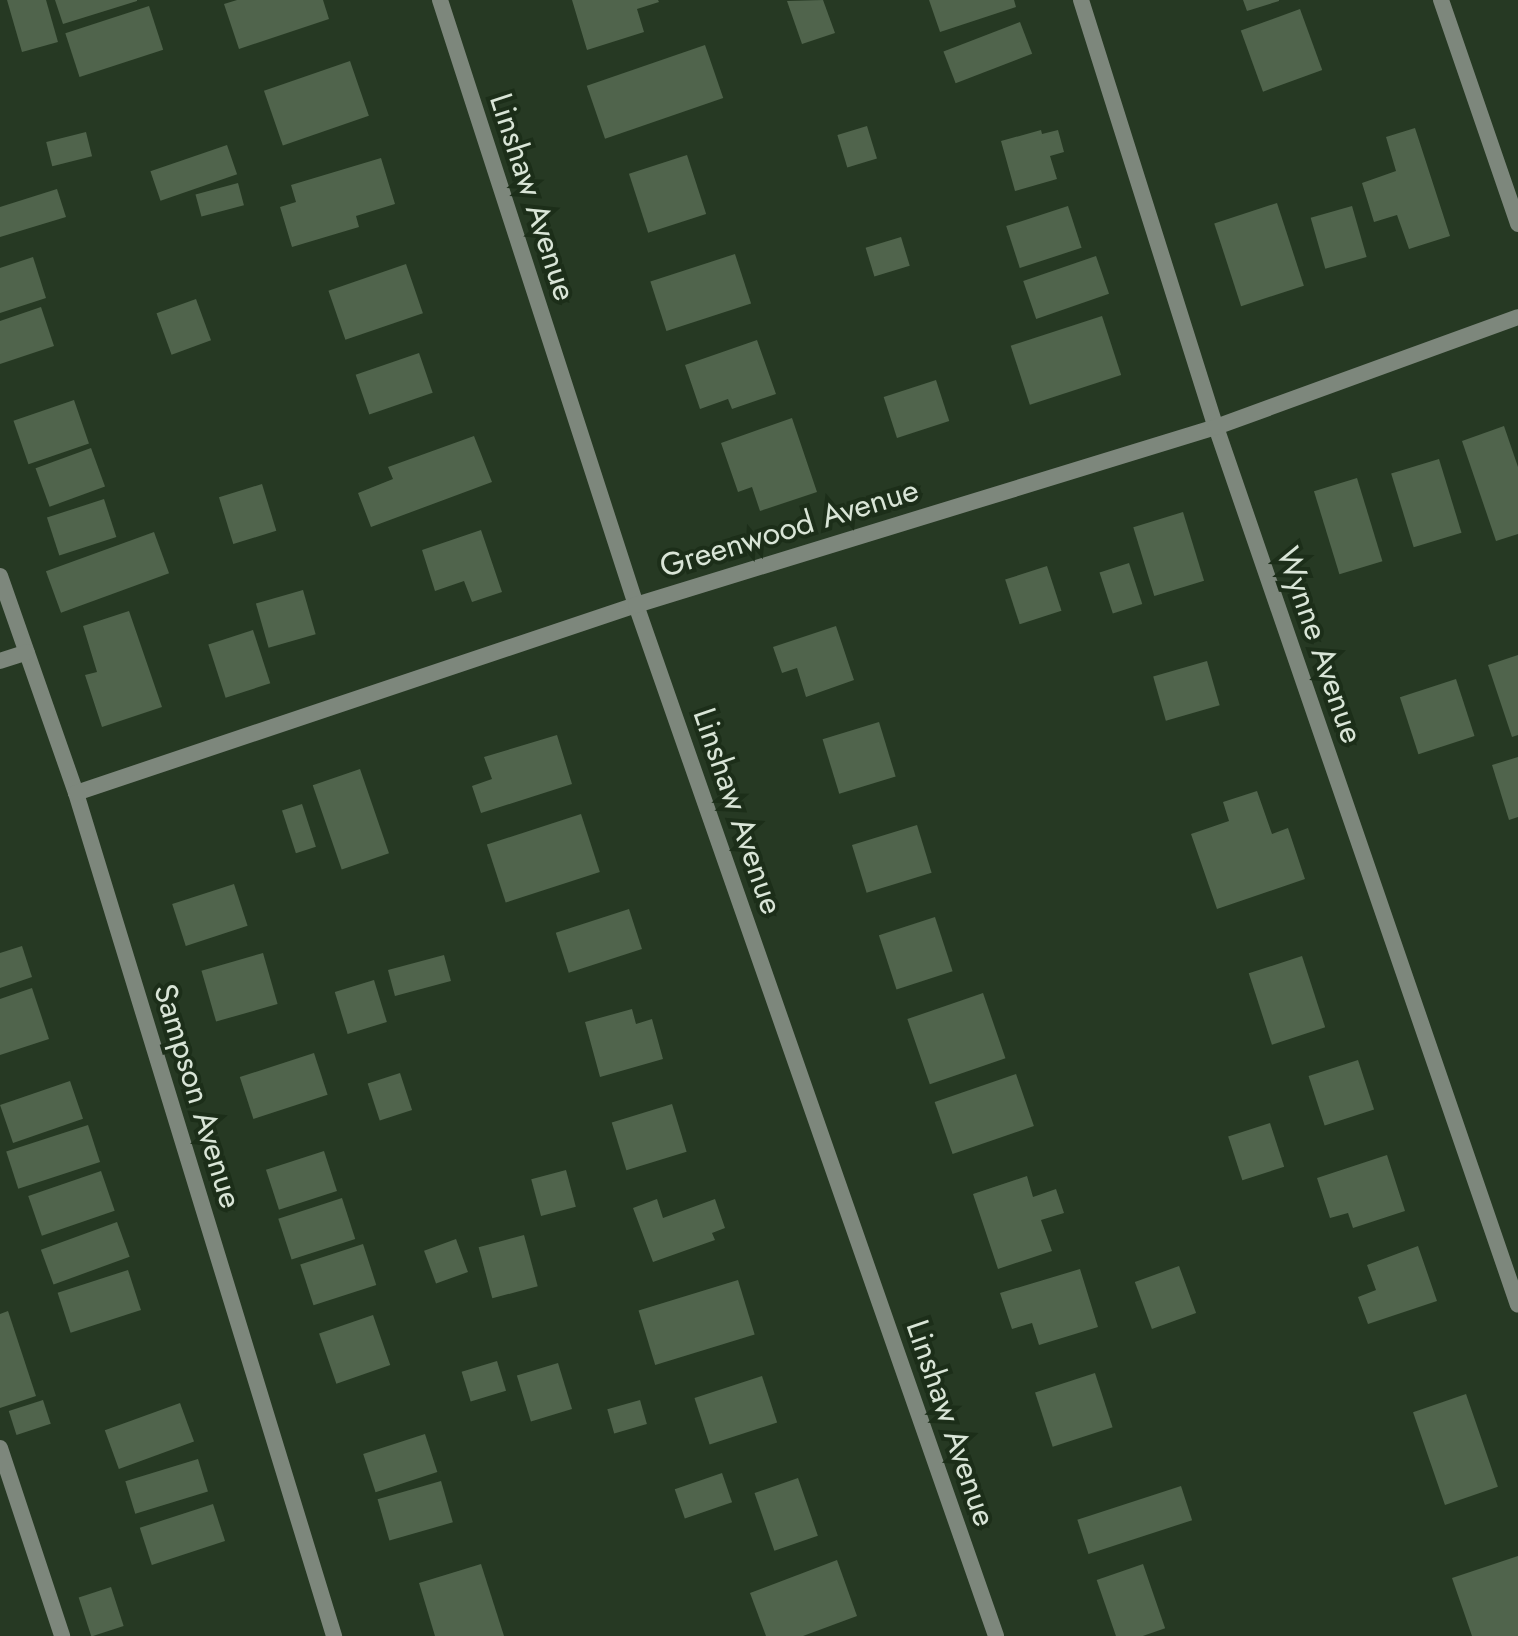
<!DOCTYPE html>
<style>
body{margin:0}
#map{position:relative;width:1518px;height:1636px;overflow:hidden;background:#263923;font-family:Jost,sans-serif}
div>[style]{position:absolute}
.building>*{inset:0;background:#50644c;transform-origin:0 0}
.service>*{height:16px;margin:-8px;padding:0 8px;transform-origin:8px;border-radius:8px;background:#7d877c}
.minor>*{height:16px;margin:-8px;padding:0 8px;transform-origin:8px;border-radius:8px;background:#7d877c}
span{translate:-50% -50%;white-space:nowrap;text-align:center;line-height:1.15;-webkit-text-stroke:8px #1c2e19;paint-order:stroke}
.street-label{font-size:32px;color:#d9e5d7}
</style>
<div id="map">
<div class="building">
<i style="clip-path:polygon(7px 0,46px 0,58px 42px,22px 52px)"></i>
<i style="clip-path:polygon(55px 0,137px 0,137px 1px,63px 24px)"></i>
<i style="clip-path:polygon(237px 0,323px 0,329px 19px,239px 49px,224px 4px)"></i>
<i style="clip-path:polygon(572px 0,658px 0,659px 2px,637px 9px,644px 32px,587px 50px)"></i>
<i style="clip-path:polygon(823px 0,835px 33px,802px 44px,787px 1px)"></i>
<i style="clip-path:polygon(929px 0,1014px 0,1016px 7px,940px 32px)"></i>
<i style="clip-path:polygon(1243px 0,1279px 0,1279px 1px,1247px 11px)"></i>
<i style="left:149px;top:6px;width:46px;height:88px;rotate:72deg"></i>
<i style="left:1300px;top:9px;width:65px;height:63px;rotate:70deg"></i>
<i style="left:1020px;top:22px;width:34px;height:82px;rotate:69deg"></i>
<i style="left:705px;top:45px;width:56px;height:125px;rotate:71deg"></i>
<i style="left:350px;top:61px;width:58px;height:91px;rotate:71deg"></i>
<i style="left:867px;top:126px;width:34px;height:31px;rotate:73deg"></i>
<i style="clip-path:polygon(1415px 128px,1450px 236px,1409px 249px,1397px 215px,1374px 222px,1362px 183px,1396px 171px,1386px 137px)"></i>
<i style="clip-path:polygon(1041px 130px,1042px 134px,1058px 130px,1064px 152px,1050px 156px,1057px 179px,1015px 191px,1001px 141px)"></i>
<i style="left:86px;top:132px;width:25px;height:41px;rotate:76deg"></i>
<i style="left:227px;top:145px;width:31px;height:81px;rotate:71deg"></i>
<i style="left:687px;top:155px;width:62px;height:61px;rotate:72deg"></i>
<i style="clip-path:polygon(381px 158px,395px 204px,356px 216px,359px 227px,292px 247px,280px 207px,296px 202px,291px 185px)"></i>
<i style="left:238px;top:183px;width:23px;height:44px;rotate:75deg"></i>
<i style="clip-path:polygon(57px 189px,66px 217px,0 237px,0 207px)"></i>
<i style="left:1277px;top:203px;width:87px;height:66px;rotate:72deg"></i>
<i style="left:1068px;top:206px;width:44px;height:65px;rotate:72deg"></i>
<i style="left:1352px;top:206px;width:53px;height:43px;rotate:74deg"></i>
<i style="left:901px;top:237px;width:30px;height:37px;rotate:73deg"></i>
<i style="left:735px;top:254px;width:52px;height:89px;rotate:72deg"></i>
<i style="left:1096px;top:256px;width:40px;height:77px;rotate:71deg"></i>
<i style="clip-path:polygon(33px 257px,46px 298px,0 313px,0 268px)"></i>
<i style="left:406px;top:264px;width:52px;height:82px;rotate:71deg"></i>
<i style="left:196px;top:299px;width:44px;height:42px;rotate:70deg"></i>
<i style="clip-path:polygon(41px 307px,54px 346px,0 364px,0 321px)"></i>
<i style="left:1102px;top:316px;width:62px;height:96px;rotate:72deg"></i>
<i style="clip-path:polygon(757px 340px,776px 394px,732px 409px,728px 399px,700px 409px,685px 365px)"></i>
<i style="left:419px;top:353px;width:42px;height:67px;rotate:71deg"></i>
<i style="left:936px;top:380px;width:43px;height:55px;rotate:72deg"></i>
<i style="left:74px;top:400px;width:46px;height:64px;rotate:71deg"></i>
<i style="clip-path:polygon(792px 418px,817px 492px,760px 511px,752px 487px,738px 492px,721px 443px)"></i>
<i style="clip-path:polygon(1504px 426px,1518px 467px,1518px 534px,1496px 541px,1462px 441px)"></i>
<i style="clip-path:polygon(474px 436px,492px 482px,371px 527px,358px 493px,393px 479px,388px 467px)"></i>
<i style="left:91px;top:448px;width:41px;height:59px;rotate:70deg"></i>
<i style="left:1439px;top:459px;width:77px;height:50px;rotate:73deg"></i>
<i style="left:1357px;top:478px;width:87px;height:45px;rotate:73deg"></i>
<i style="left:262px;top:484px;width:49px;height:45px;rotate:73deg"></i>
<i style="left:104px;top:499px;width:40px;height:60px;rotate:72deg"></i>
<i style="left:1183px;top:512px;width:72px;height:52px;rotate:73deg"></i>
<i style="clip-path:polygon(481px 530px,502px 592px,472px 602px,464px 581px,435px 591px,422px 550px)"></i>
<i style="left:154px;top:532px;width:44px;height:115px;rotate:70deg"></i>
<i style="left:1129px;top:563px;width:43px;height:31px;rotate:72deg"></i>
<i style="left:1047px;top:566px;width:47px;height:44px;rotate:72deg"></i>
<i style="left:303px;top:590px;width:46px;height:49px;rotate:74deg"></i>
<i style="clip-path:polygon(129px 611px,162px 707px,102px 727px,85px 675px,97px 672px,83px 626px)"></i>
<i style="clip-path:polygon(836px 626px,854px 680px,806px 697px,797px 668px,782px 673px,773px 647px)"></i>
<i style="left:253px;top:630px;width:56px;height:47px;rotate:72deg"></i>
<i style="clip-path:polygon(1518px 655px,1518px 735px,1512px 737px,1488px 665px)"></i>
<i style="left:1207px;top:661px;width:46px;height:56px;rotate:74deg"></i>
<i style="left:1456px;top:679px;width:60px;height:59px;rotate:72deg"></i>
<i style="left:879px;top:722px;width:57px;height:59px;rotate:73deg"></i>
<i style="clip-path:polygon(557px 735px,572px 784px,481px 813px,472px 786px,492px 779px,484px 757px)"></i>
<i style="clip-path:polygon(1518px 757px,1518px 817px,1509px 820px,1492px 765px)"></i>
<i style="left:360px;top:769px;width:89px;height:50px;rotate:71deg"></i>
<i style="clip-path:polygon(1257px 791px,1272px 834px,1288px 828px,1305px 879px,1217px 909px,1191px 834px,1229px 821px,1223px 802px)"></i>
<i style="left:302px;top:804px;width:45px;height:21px;rotate:72deg"></i>
<i style="left:581px;top:814px;width:61px;height:99px;rotate:72deg"></i>
<i style="left:917px;top:825px;width:50px;height:68px;rotate:73deg"></i>
<i style="left:234px;top:884px;width:44px;height:65px;rotate:72deg"></i>
<i style="left:629px;top:909px;width:42px;height:77px;rotate:72deg"></i>
<i style="left:935px;top:917px;width:57px;height:59px;rotate:72deg"></i>
<i style="clip-path:polygon(22px 946px,32px 977px,0 988px,0 953px)"></i>
<i style="left:263px;top:953px;width:53px;height:64px;rotate:74deg"></i>
<i style="left:444px;top:955px;width:27px;height:58px;rotate:75deg"></i>
<i style="left:1302px;top:956px;width:75px;height:56px;rotate:72deg"></i>
<i style="left:374px;top:980px;width:44px;height:41px;rotate:73deg"></i>
<i style="clip-path:polygon(32px 988px,49px 1039px,0 1055px,0 999px)"></i>
<i style="left:983px;top:993px;width:69px;height:80px;rotate:71deg"></i>
<i style="clip-path:polygon(632px 1009px,636px 1024px,652px 1019px,663px 1059px,600px 1077px,585px 1022px)"></i>
<i style="left:314px;top:1053px;width:44px;height:78px;rotate:72deg"></i>
<i style="left:1358px;top:1060px;width:52px;height:52px;rotate:72deg"></i>
<i style="left:400px;top:1073px;width:39px;height:34px;rotate:72deg"></i>
<i style="left:1016px;top:1074px;width:55px;height:86px;rotate:71deg"></i>
<i style="left:70px;top:1081px;width:40px;height:74px;rotate:71deg"></i>
<i style="left:672px;top:1104px;width:50px;height:63px;rotate:73deg"></i>
<i style="left:1270px;top:1123px;width:46px;height:44px;rotate:72deg"></i>
<i style="left:88px;top:1125px;width:39px;height:86px;rotate:72deg"></i>
<i style="left:324px;top:1151px;width:42px;height:61px;rotate:72deg"></i>
<i style="clip-path:polygon(1387px 1155px,1405px 1211px,1353px 1228px,1348px 1213px,1330px 1218px,1317px 1178px)"></i>
<i style="left:566px;top:1170px;width:38px;height:36px;rotate:75deg"></i>
<i style="left:101px;top:1171px;width:42px;height:77px;rotate:71deg"></i>
<i style="clip-path:polygon(1027px 1176px,1033px 1197px,1056px 1189px,1064px 1213px,1041px 1220px,1052px 1251px,998px 1269px,973px 1194px)"></i>
<i style="left:342px;top:1198px;width:43px;height:67px;rotate:72deg"></i>
<i style="clip-path:polygon(657px 1199px,663px 1218px,715px 1199px,725px 1228px,712px 1233px,715px 1240px,653px 1262px,633px 1208px)"></i>
<i style="left:117px;top:1222px;width:37px;height:81px;rotate:70deg"></i>
<i style="left:524px;top:1235px;width:53px;height:47px;rotate:75deg"></i>
<i style="left:456px;top:1239px;width:35px;height:34px;rotate:70deg"></i>
<i style="left:363px;top:1244px;width:43px;height:66px;rotate:72deg"></i>
<i style="clip-path:polygon(1418px 1246px,1437px 1301px,1368px 1324px,1358px 1297px,1376px 1290px,1367px 1265px)"></i>
<i style="left:1179px;top:1266px;width:50px;height:47px;rotate:70deg"></i>
<i style="clip-path:polygon(1080px 1269px,1098px 1327px,1039px 1345px,1032px 1323px,1012px 1329px,1000px 1293px)"></i>
<i style="left:128px;top:1270px;width:42px;height:74px;rotate:72deg"></i>
<i style="left:738px;top:1280px;width:57px;height:104px;rotate:73deg"></i>
<i style="clip-path:polygon(8px 1311px,36px 1396px,0 1408px,0 1314px)"></i>
<i style="left:373px;top:1315px;width:53px;height:57px;rotate:71deg"></i>
<i style="left:497px;top:1361px;width:31px;height:37px;rotate:73deg"></i>
<i style="left:558px;top:1363px;width:48px;height:43px;rotate:73deg"></i>
<i style="left:1095px;top:1373px;width:57px;height:63px;rotate:72deg"></i>
<i style="left:762px;top:1376px;width:49px;height:71px;rotate:72deg"></i>
<i style="left:1466px;top:1394px;width:98px;height:56px;rotate:71deg"></i>
<i style="left:43px;top:1400px;width:25px;height:36px;rotate:72deg"></i>
<i style="left:640px;top:1400px;width:25px;height:34px;rotate:74deg"></i>
<i style="left:180px;top:1403px;width:41px;height:80px;rotate:70deg"></i>
<i style="left:425px;top:1434px;width:40px;height:65px;rotate:72deg"></i>
<i style="left:198px;top:1459px;width:34px;height:76px;rotate:73deg"></i>
<i style="left:722px;top:1473px;width:31px;height:50px;rotate:71deg"></i>
<i style="left:798px;top:1478px;width:61px;height:46px;rotate:71deg"></i>
<i style="left:441px;top:1481px;width:43px;height:66px;rotate:74deg"></i>
<i style="left:1181px;top:1486px;width:36px;height:109px;rotate:72deg"></i>
<i style="left:213px;top:1504px;width:39px;height:77px;rotate:72deg"></i>
<i style="clip-path:polygon(1518px 1556px,1518px 1636px,1472px 1636px,1452px 1578px)"></i>
<i style="clip-path:polygon(837px 1560px,857px 1616px,803px 1636px,766px 1636px,750px 1593px)"></i>
<i style="clip-path:polygon(481px 1564px,504px 1636px,435px 1636px,419px 1583px)"></i>
<i style="left:1143px;top:1564px;width:68px;height:49px;rotate:71deg"></i>
<i style="left:111px;top:1587px;width:41px;height:34px;rotate:72deg"></i>
</div>
<div class="service">
<i style="left:0;top:1448px;width:198px;rotate:71.7deg"></i>
</div>
<div class="minor">
<i style="left:440px;top:0;width:636px;rotate:72.05deg"></i>
<i style="left:636px;top:605px;width:1092px;rotate:70.75deg"></i>
<i style="left:1081px;top:0;width:448px;rotate:72.5deg"></i>
<i style="left:1216px;top:427px;width:928px;rotate:71.02deg"></i>
<i style="left:1441px;top:0;width:237px;rotate:71deg"></i>
<i style="left:0;top:576px;width:230px;rotate:70.7deg"></i>
<i style="left:76px;top:793px;width:882px;rotate:72.98deg"></i>
<i style="left:0;top:661px;width:28px;rotate:-18deg"></i>
<i style="left:76px;top:793px;width:591px;rotate:-18.56deg"></i>
<i style="left:636px;top:605px;width:607px;rotate:-17.06deg"></i>
<i style="left:1216px;top:427px;width:321px;rotate:-20deg"></i>
</div>
<div class="street-label">
<span style="left:533px;top:197px;rotate:72deg">Linshaw Avenue</span>
<span style="left:789px;top:528px;rotate:-17deg">Greenwood Avenue</span>
<span style="left:1320px;top:645px;rotate:71deg">Wynne Avenue</span>
<span style="left:738px;top:811px;rotate:71deg">Linshaw Avenue</span>
<span style="left:198px;top:1096px;rotate:73deg">Sampson Avenue</span>
<span style="left:951px;top:1423px;rotate:71deg">Linshaw Avenue</span>
</div>
</div>
